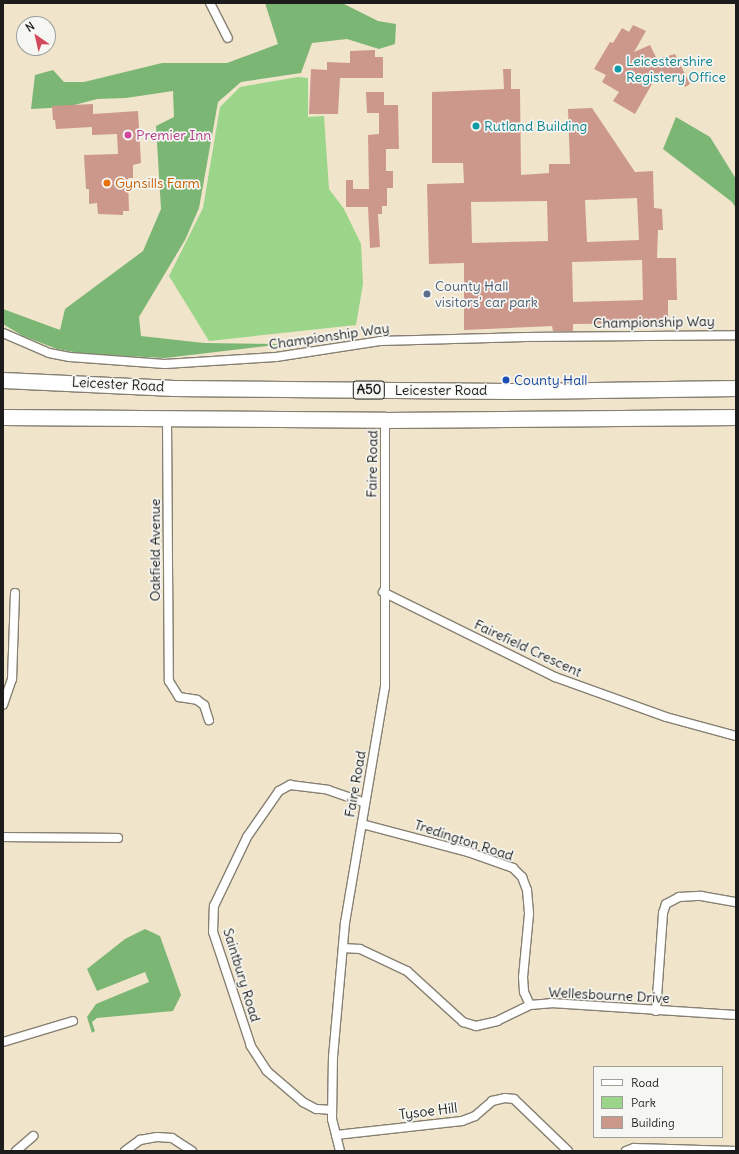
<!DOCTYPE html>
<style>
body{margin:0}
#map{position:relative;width:739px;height:1154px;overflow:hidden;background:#f0e4ca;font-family:Delius,sans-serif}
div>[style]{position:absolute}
.green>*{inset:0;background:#9ad589}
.forest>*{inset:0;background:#7bb675}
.building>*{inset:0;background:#cd988c}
.roads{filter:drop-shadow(1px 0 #868073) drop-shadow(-1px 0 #868073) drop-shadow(0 1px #868073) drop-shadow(0 -1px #868073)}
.street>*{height:8px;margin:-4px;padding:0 4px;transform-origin:4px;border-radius:4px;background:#fff}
.highway>*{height:15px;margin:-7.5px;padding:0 7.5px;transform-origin:7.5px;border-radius:7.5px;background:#fff}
.dots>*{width:11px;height:11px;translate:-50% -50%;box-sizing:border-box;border:2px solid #f6f6f2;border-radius:50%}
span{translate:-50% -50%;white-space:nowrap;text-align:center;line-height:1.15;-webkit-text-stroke:3.5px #f6f6f2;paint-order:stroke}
.shield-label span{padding:1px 3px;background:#f6f6f2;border:1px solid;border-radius:3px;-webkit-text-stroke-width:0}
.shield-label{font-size:13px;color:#1c1c1c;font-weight:700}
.culture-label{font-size:14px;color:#0d838f}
.left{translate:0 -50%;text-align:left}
.hotel-label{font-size:14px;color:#b23c85}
.food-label{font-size:14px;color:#c56008}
.service-label{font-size:14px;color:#4e5e75}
.street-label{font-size:14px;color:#1c1c1c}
.transit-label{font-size:14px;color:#164399}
.frame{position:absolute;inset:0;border:4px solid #1c1c1c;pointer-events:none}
.legend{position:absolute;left:593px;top:1066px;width:130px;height:72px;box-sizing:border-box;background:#f6f6f2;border:1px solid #9f9f9c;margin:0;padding:5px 7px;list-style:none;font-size:12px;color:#1c1c1c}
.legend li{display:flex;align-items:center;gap:8px;height:20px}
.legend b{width:20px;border:1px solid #9f9f9c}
.north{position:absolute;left:16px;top:16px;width:40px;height:40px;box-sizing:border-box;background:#f6f6f2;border:1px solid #9f9f9c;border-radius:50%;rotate:326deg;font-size:11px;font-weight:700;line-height:16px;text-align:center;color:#1c1c1c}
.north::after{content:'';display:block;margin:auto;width:14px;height:18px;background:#d1495b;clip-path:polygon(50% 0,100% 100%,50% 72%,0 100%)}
</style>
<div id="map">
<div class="green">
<i style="clip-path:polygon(298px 77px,308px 78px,308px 117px,324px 116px,329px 189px,344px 209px,361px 244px,363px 284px,356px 325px,209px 341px,169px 276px,203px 208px,220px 107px,240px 87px)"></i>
</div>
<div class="forest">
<i style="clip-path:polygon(265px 3px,342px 3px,378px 21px,396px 24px,395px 44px,379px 49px,347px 39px,312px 43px,301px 73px,241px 82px,218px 102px,199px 208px,185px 240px,139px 317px,141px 336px,204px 343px,284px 344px,165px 358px,85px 354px,57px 349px,23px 336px,3px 324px,3px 309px,60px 330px,65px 309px,143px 251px,161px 209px,156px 126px,174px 117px,173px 91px,126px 98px,97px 99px,67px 107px,31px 109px,35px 75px,53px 70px,64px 82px,84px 82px,162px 63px,227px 63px,278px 44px)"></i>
<i style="clip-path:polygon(676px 117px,710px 137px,736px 179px,736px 208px,732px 202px,663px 149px)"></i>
<i style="clip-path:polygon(145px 929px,160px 936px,181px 995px,173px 1011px,97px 1018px,92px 1022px,95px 1031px,92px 1033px,87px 1017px,96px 1004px,149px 982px,145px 972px,97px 991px,87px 969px,125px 939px)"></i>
</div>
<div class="building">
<i style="clip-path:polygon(633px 25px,646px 31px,634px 52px,650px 45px,657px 59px,675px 54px,690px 84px,685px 87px,677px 74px,660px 81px,657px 75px,635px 114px,613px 101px,619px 92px,602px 82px,606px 75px,594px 69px,610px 42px,613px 43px,622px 28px,629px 32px)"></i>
<i style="clip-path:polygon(375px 50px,375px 57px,383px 57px,383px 78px,340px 78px,338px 114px,309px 114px,311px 69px,327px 70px,327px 62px,350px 63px,350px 51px)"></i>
<i style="clip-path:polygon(evenodd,503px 69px,511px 69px,511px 89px,520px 89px,521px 175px,549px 173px,549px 164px,570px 164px,568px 109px,592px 108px,635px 172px,653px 171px,654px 208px,662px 209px,663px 230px,658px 230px,657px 258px,676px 258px,677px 300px,668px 300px,668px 318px,660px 318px,660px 323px,573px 324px,573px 331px,553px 331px,552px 326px,464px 330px,464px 263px,429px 264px,427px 184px,464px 183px,463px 163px,432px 163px,432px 92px,504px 89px,503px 69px,637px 198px,639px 240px,587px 242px,585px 200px,637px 198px,503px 69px,547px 201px,548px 241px,472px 243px,471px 202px,547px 201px,503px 69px,642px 260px,643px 300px,573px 302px,572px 262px,642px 260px)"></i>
<i style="clip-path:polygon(366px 92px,384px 92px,384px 105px,398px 105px,399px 149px,386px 149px,386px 171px,393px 171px,393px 188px,387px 188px,387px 206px,382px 206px,382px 214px,378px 214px,380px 247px,370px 248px,368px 207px,346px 207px,346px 180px,353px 180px,353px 189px,369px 189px,368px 135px,379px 134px,379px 113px,367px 113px)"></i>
<i style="clip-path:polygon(93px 104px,93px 114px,138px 111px,141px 163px,133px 165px,133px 178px,128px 178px,129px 211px,123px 211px,123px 215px,98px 214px,97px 203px,89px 204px,89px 189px,86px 189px,84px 155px,118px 154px,117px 134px,92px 135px,92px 127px,56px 129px,55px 120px,53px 120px,52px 106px)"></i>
</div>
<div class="roads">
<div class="street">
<i style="left:210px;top:3px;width:39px;rotate:63deg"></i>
<i style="left:3px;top:333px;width:50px;rotate:23.5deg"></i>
<i style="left:49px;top:353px;width:21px;rotate:11deg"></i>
<i style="left:70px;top:357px;width:95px;rotate:4.2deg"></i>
<i style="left:165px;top:364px;width:111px;rotate:-3.6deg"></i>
<i style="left:276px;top:357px;width:105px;rotate:-8.7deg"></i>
<i style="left:380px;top:341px;width:146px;rotate:-1.6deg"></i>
<i style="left:526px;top:337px;width:210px;rotate:-0.5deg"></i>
<i style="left:167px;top:418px;width:263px;rotate:89.6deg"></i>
<i style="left:169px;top:681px;width:19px;rotate:58deg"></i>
<i style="left:179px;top:697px;width:18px;rotate:9deg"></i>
<i style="left:197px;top:700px;width:9px;rotate:36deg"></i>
<i style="left:204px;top:705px;width:16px;rotate:72deg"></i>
<i style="left:383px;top:592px;width:192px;rotate:26.3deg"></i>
<i style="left:555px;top:677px;width:118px;rotate:19.8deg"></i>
<i style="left:666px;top:717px;width:73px;rotate:15.2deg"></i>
<i style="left:3px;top:705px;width:28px;rotate:-71deg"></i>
<i style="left:12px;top:679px;width:86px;rotate:-88deg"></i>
<i style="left:362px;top:824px;width:110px;rotate:14.8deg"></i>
<i style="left:468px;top:852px;width:48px;rotate:19.6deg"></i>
<i style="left:513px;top:868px;width:13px;rotate:45deg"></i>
<i style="left:522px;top:877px;width:14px;rotate:69deg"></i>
<i style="left:527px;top:890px;width:24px;rotate:85deg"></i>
<i style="left:529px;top:914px;width:63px;rotate:95.4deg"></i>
<i style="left:523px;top:977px;width:15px;rotate:86deg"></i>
<i style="left:524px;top:992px;width:14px;rotate:65deg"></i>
<i style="left:3px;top:837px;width:115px;rotate:0.5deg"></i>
<i style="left:343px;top:948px;width:17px;rotate:3deg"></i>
<i style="left:360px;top:949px;width:52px;rotate:25.1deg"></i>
<i style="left:407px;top:971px;width:76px;rotate:42.3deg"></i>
<i style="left:463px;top:1022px;width:14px;rotate:17deg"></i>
<i style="left:476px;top:1026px;width:22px;rotate:-13deg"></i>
<i style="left:497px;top:1021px;width:37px;rotate:-26deg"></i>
<i style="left:530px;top:1005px;width:21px;rotate:-5deg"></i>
<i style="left:551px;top:1003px;width:185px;rotate:3.7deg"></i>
<i style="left:656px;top:1011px;width:98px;rotate:-85.9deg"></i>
<i style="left:663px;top:913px;width:9px;rotate:-72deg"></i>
<i style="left:666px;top:904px;width:15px;rotate:-28deg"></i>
<i style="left:679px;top:897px;width:22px;rotate:-3deg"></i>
<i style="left:701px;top:896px;width:36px;rotate:10deg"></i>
<i style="left:3px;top:1042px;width:73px;rotate:-16.7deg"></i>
<i style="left:332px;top:1110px;width:16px;rotate:-176deg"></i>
<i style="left:316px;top:1109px;width:15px;rotate:-152deg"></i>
<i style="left:303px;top:1102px;width:48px;rotate:-139.3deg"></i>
<i style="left:267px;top:1071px;width:30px;rotate:-123deg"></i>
<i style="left:251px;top:1046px;width:120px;rotate:-108.4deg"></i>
<i style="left:213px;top:932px;width:26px;rotate:-88deg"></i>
<i style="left:214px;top:906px;width:76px;rotate:-64.4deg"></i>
<i style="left:247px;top:837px;width:56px;rotate:-55.2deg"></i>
<i style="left:279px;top:791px;width:13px;rotate:-29deg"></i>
<i style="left:290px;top:785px;width:38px;rotate:7deg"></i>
<i style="left:328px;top:790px;width:39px;rotate:19deg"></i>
<i style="left:336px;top:1135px;width:127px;rotate:-6.3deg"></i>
<i style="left:462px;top:1121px;width:14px;rotate:-21deg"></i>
<i style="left:475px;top:1116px;width:23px;rotate:-41deg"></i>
<i style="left:492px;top:1101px;width:13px;rotate:-13deg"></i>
<i style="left:505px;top:1098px;width:9px;rotate:6deg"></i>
<i style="left:514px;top:1099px;width:75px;rotate:43.9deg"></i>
<i style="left:16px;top:1151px;width:23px;rotate:-41deg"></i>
<i style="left:125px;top:1151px;width:19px;rotate:-36deg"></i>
<i style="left:140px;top:1140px;width:17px;rotate:-10deg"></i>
<i style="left:157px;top:1137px;width:15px;rotate:4deg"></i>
<i style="left:172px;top:1138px;width:24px;rotate:33deg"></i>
<i style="left:340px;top:1151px;width:33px;rotate:-104deg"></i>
<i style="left:332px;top:1119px;width:62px;rotate:-89.1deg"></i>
<i style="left:333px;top:1057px;width:135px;rotate:-84.9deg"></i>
<i style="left:345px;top:923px;width:239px;rotate:-80.4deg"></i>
<i style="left:385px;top:687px;width:267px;rotate:-90deg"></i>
<i style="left:626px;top:1151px;width:9px;rotate:-21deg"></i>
<i style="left:634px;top:1148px;width:102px;rotate:1.7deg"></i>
</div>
<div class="highway">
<i style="left:3px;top:380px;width:171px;rotate:2.7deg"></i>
<i style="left:174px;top:388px;width:350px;rotate:0.5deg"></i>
<i style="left:524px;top:391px;width:212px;rotate:-0.8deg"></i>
<i style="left:3px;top:417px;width:382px;rotate:0.4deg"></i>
<i style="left:385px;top:420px;width:351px;rotate:-0.5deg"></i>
</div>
</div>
<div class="dots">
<i style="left:618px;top:69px;background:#0f9aa8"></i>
<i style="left:476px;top:126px;background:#0f9aa8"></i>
<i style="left:128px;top:135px;background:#d1479c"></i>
<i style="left:107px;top:183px;background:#e8710a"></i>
<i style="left:427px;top:294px;background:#5c6f8a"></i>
<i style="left:506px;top:380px;background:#1a4fb4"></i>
</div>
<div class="shield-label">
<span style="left:369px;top:390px">A50</span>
</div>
<div class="culture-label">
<span class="left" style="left:626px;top:69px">Leicestershire<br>Registery Office</span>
<span class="left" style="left:484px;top:126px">Rutland Building</span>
</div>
<div class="hotel-label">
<span class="left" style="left:136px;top:135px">Premier Inn</span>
</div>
<div class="food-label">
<span class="left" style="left:115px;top:183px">Gynsills Farm</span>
</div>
<div class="service-label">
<span class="left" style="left:435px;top:294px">County Hall<br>visitors' car park</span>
</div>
<div class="street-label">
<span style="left:654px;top:322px;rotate:-1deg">Championship Way</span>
<span style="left:329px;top:336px;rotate:-8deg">Championship Way</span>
<span style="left:118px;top:384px;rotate:3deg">Leicester Road</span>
<span style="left:441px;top:390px">Leicester Road</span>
<span style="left:372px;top:464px;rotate:-89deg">Faire Road</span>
<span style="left:155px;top:550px;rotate:-90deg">Oakfield Avenue</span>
<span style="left:528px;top:648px;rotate:25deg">Fairefield Crescent</span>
<span style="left:355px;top:784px;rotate:-80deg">Faire Road</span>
<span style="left:464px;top:840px;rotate:18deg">Tredington Road</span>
<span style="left:242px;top:975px;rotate:73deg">Saintbury Road</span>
<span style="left:609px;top:995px;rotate:3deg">Wellesbourne Drive</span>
<span style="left:428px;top:1111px;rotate:-7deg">Tysoe Hill</span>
</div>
<div class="transit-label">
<span class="left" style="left:514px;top:380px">County Hall</span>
</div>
<div class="frame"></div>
<ul class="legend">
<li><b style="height:5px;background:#fff"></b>Road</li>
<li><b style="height:11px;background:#9ad589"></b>Park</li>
<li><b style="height:11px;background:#cd988c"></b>Building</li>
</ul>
<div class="north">N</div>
</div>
